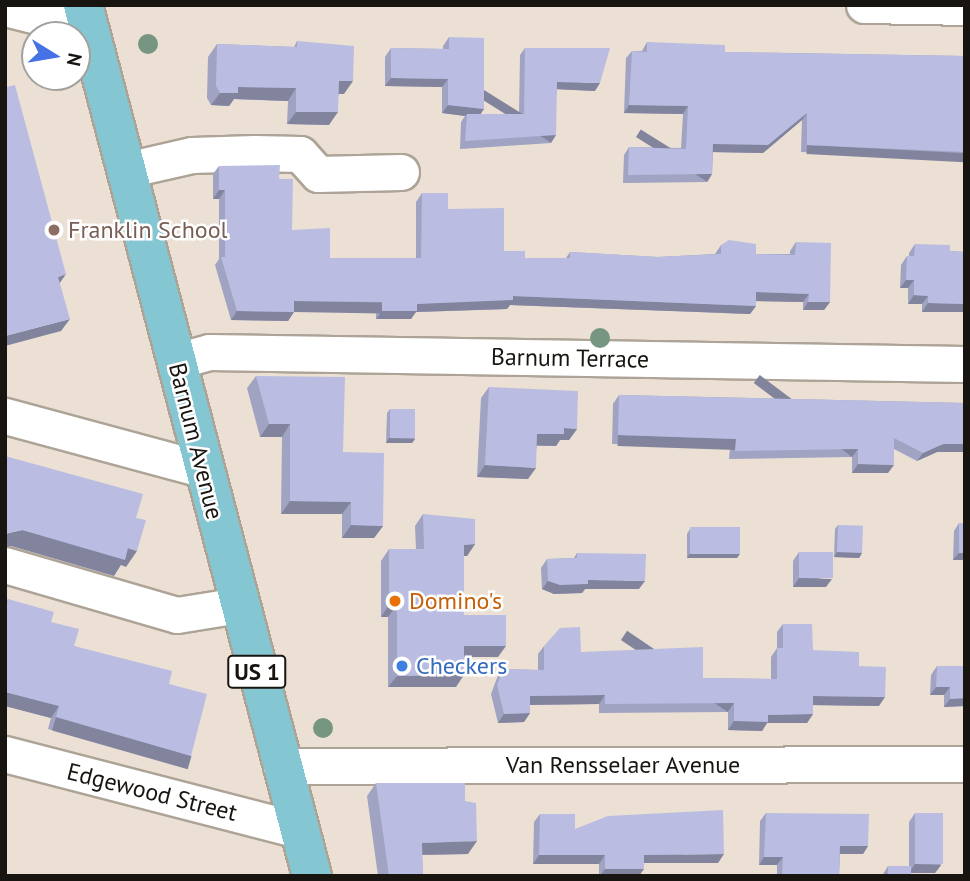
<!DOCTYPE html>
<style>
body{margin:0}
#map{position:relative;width:970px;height:881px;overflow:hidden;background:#ebe0d3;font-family:"PT Sans",sans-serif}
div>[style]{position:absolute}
.roads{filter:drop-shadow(2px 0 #ada397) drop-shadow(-2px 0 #ada397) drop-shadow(0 2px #ada397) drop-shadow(0 -2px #ada397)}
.minor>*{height:35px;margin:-17.5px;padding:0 17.5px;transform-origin:17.5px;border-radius:17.5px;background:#fff}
.major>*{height:38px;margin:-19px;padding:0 19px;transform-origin:19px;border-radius:19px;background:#85c6d3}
.trees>*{width:20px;height:20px;margin:-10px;border-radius:50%;background:#769681}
.wall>*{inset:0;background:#a0a3c2}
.shaded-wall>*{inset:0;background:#82849e;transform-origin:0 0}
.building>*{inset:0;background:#babde1;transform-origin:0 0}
.dots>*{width:19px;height:19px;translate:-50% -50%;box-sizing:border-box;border:4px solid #fff;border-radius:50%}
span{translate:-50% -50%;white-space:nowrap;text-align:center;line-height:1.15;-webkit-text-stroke:5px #fff;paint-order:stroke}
.shield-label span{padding:2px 5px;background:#fff;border:2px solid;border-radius:5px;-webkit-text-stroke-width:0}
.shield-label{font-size:23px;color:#181510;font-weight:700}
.education-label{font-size:24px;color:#785e54}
.left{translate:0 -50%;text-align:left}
.street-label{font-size:24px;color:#181510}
.food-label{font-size:24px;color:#c56008}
.shop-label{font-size:24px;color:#366cbe}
.frame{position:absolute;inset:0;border:7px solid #181510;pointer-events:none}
.north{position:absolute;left:21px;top:21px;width:70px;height:70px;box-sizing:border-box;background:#fff;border:2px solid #a3a19f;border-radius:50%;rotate:101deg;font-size:19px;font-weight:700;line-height:28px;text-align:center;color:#181510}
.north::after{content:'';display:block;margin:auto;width:24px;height:32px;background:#4772e5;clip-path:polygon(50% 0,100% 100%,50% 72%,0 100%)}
</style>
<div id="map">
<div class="roads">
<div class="minor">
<i style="left:864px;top:5px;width:101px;rotate:1.1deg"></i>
<i style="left:5px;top:8px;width:36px;rotate:14deg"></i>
<i style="left:40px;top:17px;width:42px;rotate:-16.7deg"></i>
<i style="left:126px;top:170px;width:68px;rotate:-12.8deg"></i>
<i style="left:192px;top:155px;width:62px;rotate:-1.8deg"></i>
<i style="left:254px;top:153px;width:46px;rotate:1.2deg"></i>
<i style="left:300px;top:154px;width:27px;rotate:48deg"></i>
<i style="left:318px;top:174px;width:83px;rotate:-1.4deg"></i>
<i style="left:176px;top:361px;width:34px;rotate:-15deg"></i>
<i style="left:209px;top:352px;width:756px;rotate:0.91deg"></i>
<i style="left:5px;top:416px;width:204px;rotate:15.1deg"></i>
<i style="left:5px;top:565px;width:179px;rotate:16.2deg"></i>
<i style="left:177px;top:615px;width:63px;rotate:-9.2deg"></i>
<i style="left:5px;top:754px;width:303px;rotate:14.5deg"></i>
<i style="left:281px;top:766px;width:684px;rotate:-0.17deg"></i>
</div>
<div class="major">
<i style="left:83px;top:5px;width:901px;rotate:75.27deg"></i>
</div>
</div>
<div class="trees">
<i style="left:148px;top:44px"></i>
<i style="left:600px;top:338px"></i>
<i style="left:323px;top:728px"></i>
</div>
<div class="wall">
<i style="clip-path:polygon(449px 37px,484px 109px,480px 114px,519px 114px,520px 55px,525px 48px,595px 91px,557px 89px,551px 143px,460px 149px,461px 122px,465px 116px,442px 113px,442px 87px,385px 86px,385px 57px,391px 48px,443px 49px,443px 46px)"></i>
<i style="clip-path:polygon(297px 41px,344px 94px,339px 94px,329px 125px,287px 124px,288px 101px,234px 99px,229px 106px,211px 105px,207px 98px,208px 57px,217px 44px,294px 47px)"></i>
<i style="clip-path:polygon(647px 42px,725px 52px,965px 56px,965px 159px,801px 152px,802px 120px,763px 153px,713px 152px,712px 174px,707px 182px,623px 183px,624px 155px,629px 147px,681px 148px,683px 114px,624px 113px,626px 58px,632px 51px,642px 51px)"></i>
<i style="clip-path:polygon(219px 166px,279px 179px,292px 230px,330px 258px,416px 258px,416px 202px,422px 193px,448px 209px,504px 251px,525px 258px,566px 258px,570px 252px,658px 257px,715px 254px,721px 245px,756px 254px,790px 254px,790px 251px,796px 242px,830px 302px,824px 310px,803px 310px,803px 302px,756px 301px,756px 306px,750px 314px,510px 305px,507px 309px,416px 312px,411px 319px,376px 319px,376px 311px,294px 310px,294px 312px,288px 321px,231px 320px,215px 265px,219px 259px,219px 199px,213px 199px,213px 174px)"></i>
<i style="clip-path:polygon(915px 244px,950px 251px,965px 252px,965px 312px,922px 312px,922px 304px,908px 304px,908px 288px,900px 288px,901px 265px,907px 256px,909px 256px,909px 253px)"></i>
<i style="clip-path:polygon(256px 376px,343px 452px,383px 526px,374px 538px,342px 538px,342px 514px,281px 514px,282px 437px,260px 437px,247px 388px)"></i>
<i style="clip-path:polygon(489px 387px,577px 429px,569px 440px,560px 440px,556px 446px,537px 446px,528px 479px,477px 477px,481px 398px)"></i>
<i style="clip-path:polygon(619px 395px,965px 403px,937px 452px,917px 461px,894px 449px,888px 473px,852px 473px,852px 457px,729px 459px,730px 448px,612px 444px,613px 404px)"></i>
<i style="clip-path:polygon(390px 409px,415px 439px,412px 443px,386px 443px,387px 413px)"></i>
<i style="clip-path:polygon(423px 514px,475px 544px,467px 556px,464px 556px,464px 615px,498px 657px,464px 657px,456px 687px,388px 687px,388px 617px,381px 617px,381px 561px,389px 549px,416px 549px,415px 526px)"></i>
<i style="clip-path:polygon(959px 523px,965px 560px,953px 560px,954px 531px)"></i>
<i style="clip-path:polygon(838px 525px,862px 553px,859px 558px,834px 557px,835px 529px)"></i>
<i style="clip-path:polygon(690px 529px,737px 558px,687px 558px,687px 534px)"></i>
<i style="clip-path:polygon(799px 552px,826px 587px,793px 587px,793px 561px)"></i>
<i style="clip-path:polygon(577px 553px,639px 589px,585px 589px,582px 593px,554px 594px,542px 589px,541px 568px,547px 559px,574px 558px)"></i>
<i style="clip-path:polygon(8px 599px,51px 622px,74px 646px,169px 684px,183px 767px,48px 729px,51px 718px,5px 706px,5px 603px)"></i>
<i style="clip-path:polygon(783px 624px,813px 650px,859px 666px,879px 706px,813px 705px,813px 714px,807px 723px,767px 723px,762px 731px,728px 730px,728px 712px,599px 713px,599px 704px,530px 705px,530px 713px,524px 722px,498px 723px,491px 694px,497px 678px,503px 669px,538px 670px,538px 654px,544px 646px,581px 652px,703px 678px,771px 679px,771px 657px,777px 648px,777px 632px)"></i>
<i style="clip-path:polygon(937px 666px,965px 666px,965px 706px,944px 707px,944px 695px,930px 695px,931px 675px)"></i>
<i style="clip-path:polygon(376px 783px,465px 801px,468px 854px,422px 855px,423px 876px,378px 876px,367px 796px)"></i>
<i style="clip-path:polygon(766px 813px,868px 846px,863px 854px,840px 854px,839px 876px,777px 876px,777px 865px,759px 865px,760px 821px)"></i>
<i style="clip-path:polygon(915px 813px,941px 865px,935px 873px,911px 873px,911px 876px,883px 876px,883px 874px,888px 866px,909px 866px,909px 822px)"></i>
<i style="clip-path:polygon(540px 814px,575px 829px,718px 863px,644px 863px,639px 876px,599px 876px,599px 864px,533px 864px,534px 822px)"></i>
</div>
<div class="shaded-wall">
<i style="clip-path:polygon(391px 78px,448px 79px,442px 87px,385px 86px)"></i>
<i style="clip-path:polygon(339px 81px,353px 81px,344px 94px,330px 94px)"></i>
<i style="clip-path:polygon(557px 82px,600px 83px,595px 91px,552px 89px)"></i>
<i style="clip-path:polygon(238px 87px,296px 88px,288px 101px,234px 99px,229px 106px,211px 105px,220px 93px)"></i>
<i style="clip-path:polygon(448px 105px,484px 109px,478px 118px,467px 114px,465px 116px,442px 113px)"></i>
<i style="clip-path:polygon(629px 105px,688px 106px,683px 114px,624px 113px)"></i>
<i style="clip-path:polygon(296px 112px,338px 112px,329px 125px,287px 124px)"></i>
<i style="clip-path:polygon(807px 113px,802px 120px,763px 153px,708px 152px,713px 144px)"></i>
<i style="left:556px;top:135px;width:9px;height:91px;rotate:122deg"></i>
<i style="left:807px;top:145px;width:158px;height:9px;rotate:3deg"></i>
<i style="left:712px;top:174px;width:9px;height:84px;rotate:122deg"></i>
<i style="clip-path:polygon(219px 190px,225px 190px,219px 199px,213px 199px)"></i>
<i style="clip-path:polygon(66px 274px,57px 287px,58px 277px)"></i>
<i style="clip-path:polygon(906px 280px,914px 280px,908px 288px,900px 288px)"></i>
<i style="clip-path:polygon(756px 292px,809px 294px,803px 302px,750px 301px)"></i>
<i style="clip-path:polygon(914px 295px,928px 296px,922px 304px,908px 304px)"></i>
<i style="clip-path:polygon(513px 296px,756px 306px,750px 314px,510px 305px,507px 309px,416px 312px,411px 319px,376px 319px,382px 311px,417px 304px)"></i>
<i style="left:294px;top:301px;width:88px;height:11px;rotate:1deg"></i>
<i style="clip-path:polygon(808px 302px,830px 302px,824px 310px,803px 310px)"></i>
<i style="clip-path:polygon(928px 303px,965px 304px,965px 312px,922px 312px)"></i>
<i style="clip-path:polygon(237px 311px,294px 312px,288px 321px,231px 320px)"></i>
<i style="clip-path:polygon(70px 319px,61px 331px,5px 346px,5px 336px)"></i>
<i style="clip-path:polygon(269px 424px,290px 424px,282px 437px,260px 437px)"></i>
<i style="clip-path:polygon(564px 428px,577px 429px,569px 440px,560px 440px,556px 446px,529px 445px,537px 434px)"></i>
<i style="left:618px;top:435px;width:118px;height:11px;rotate:2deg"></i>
<i style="clip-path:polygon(389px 438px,415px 439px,412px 443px,386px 443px)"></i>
<i style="clip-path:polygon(943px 444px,965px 444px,965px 452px,937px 452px,917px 461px,923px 453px)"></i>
<i style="left:858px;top:449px;width:10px;height:123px;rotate:127deg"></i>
<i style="clip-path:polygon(858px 464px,894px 465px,888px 473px,852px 473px)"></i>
<i style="clip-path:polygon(485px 465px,536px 468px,528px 479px,477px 477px)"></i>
<i style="clip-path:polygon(290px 501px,351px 502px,342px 514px,281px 514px)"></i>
<i style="clip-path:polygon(351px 525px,383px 526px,374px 538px,342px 538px)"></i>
<i style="clip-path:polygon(22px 530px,128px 548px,137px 551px,126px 567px,121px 565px,114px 576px,11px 546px,5px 547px,5px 534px)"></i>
<i style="clip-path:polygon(475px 544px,467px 556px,456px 556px,464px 545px)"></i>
<i style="clip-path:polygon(837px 552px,862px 553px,859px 558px,834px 557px)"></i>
<i style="clip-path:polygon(690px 553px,740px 554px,737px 558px,687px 558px)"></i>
<i style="clip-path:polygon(959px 553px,965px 553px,965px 560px,953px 560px)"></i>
<i style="clip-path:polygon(799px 578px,832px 579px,826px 587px,793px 587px)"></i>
<i style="clip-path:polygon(588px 580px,645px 581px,639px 589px,585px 589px,582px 593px,554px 594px,542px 589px,548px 581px)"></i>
<i style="clip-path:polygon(389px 605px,397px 605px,388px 617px,381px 617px)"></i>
<i style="clip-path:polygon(464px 646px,506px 646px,498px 657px,456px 657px)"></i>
<i style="clip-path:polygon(464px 675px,456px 687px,388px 687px,397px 676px)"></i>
<i style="clip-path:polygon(936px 687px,950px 687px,944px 695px,930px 695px)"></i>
<i style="clip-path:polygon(5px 692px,59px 706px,51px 718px,5px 706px)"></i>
<i style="clip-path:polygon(605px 695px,599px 704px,524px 705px,530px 696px)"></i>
<i style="clip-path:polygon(813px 696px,885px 697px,879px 706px,807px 705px)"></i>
<i style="clip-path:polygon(965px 698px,965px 706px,944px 707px,950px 699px)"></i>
<i style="left:734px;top:703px;width:11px;height:129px;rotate:124deg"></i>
<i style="clip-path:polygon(530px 713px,524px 722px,498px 723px,504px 714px)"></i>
<i style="clip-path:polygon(813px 714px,807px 723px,767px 723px,762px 731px,728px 730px,734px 721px,768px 715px)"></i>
<i style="left:56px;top:717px;width:141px;height:14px;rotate:16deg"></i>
<i style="clip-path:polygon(477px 841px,468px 854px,413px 855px,422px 843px)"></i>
<i style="clip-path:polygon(840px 846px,868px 846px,863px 854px,834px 854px)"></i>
<i style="clip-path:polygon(724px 854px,718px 863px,638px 863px,644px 855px)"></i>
<i style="clip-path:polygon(539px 855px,605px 855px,599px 864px,533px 864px)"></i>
<i style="clip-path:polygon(764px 857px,783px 857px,777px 865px,759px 865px)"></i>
<i style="clip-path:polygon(915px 864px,941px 865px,935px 873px,909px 873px)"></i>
<i style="clip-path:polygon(605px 869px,644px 869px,639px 876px,600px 876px)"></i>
</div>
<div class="building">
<i style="clip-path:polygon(449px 37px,484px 38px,484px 109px,448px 105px,448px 79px,391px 78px,391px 48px,449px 49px)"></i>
<i style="clip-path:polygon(297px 41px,354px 46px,353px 81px,339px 81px,338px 112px,296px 112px,296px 88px,238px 87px,238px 93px,220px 93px,216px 86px,217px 44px,297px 47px)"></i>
<i style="clip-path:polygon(647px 42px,725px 45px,725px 52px,965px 56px,965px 152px,807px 145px,807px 113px,768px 145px,713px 144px,712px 174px,628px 175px,629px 147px,686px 149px,688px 106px,629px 105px,632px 51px,647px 52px)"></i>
<i style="clip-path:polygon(525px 48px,610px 48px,600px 83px,557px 82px,556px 135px,465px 141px,467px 114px,524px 114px)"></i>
<i style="clip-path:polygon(5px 82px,7px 87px,15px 85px,66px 274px,58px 277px,70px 319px,5px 336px)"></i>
<i style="clip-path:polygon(280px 165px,279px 179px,293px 179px,292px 230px,330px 228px,330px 258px,421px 258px,422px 193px,448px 193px,448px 209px,504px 208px,504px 251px,525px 251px,525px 258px,570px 258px,570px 252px,658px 257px,721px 254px,721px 245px,729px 240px,756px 244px,756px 254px,795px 255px,796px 242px,831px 243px,830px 302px,808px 302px,809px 294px,756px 292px,756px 306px,513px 296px,513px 300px,417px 304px,417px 311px,382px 311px,382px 302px,294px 301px,294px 312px,237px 311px,221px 257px,225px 257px,225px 190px,219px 190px,219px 166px)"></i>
<i style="clip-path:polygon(915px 244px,950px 245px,950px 251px,965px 252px,965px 304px,928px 303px,928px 296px,914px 295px,914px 280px,906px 280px,907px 256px,914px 256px)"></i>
<i style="clip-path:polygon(256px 376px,345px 377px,343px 452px,384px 453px,383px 526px,351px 525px,351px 502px,290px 501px,290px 424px,269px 424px)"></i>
<i style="clip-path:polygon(489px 387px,578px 391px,577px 429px,564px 428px,564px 434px,537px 434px,536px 468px,485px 465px)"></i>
<i style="clip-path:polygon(619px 395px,965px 403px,965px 444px,943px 444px,923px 453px,894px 438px,894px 465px,858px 464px,858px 449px,735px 451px,736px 439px,618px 435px)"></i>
<i style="left:390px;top:409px;width:25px;height:29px"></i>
<i style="clip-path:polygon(5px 456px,143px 494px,136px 518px,146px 520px,137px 551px,128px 548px,125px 560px,22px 530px,5px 534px)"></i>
<i style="clip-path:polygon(423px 514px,475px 519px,475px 544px,464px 545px,464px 615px,506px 615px,506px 646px,464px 646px,464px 675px,397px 676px,397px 605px,389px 605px,389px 549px,424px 549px)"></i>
<i style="left:959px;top:523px;width:6px;height:30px"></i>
<i style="left:838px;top:525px;width:25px;height:27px;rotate:2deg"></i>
<i style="left:740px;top:527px;width:27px;height:50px;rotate:90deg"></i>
<i style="left:799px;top:552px;width:34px;height:26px"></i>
<i style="clip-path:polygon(577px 553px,646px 554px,645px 581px,588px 580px,588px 584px,560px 585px,548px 581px,547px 559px,577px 558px)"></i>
<i style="clip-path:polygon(8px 599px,54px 612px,51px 622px,79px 629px,74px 646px,172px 671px,169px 684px,207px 694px,191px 756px,56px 717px,59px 706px,5px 692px,5px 610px)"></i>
<i style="clip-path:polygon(783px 624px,812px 624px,813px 650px,859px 652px,859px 666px,886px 667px,885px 697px,813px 696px,813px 714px,768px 715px,768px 722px,734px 721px,734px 703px,605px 704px,605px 695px,530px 696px,530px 713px,504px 714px,497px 685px,503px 669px,544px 670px,544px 646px,560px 628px,580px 627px,581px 652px,703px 647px,703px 678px,777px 679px,777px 648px,783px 648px)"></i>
<i style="clip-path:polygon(937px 666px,965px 666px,965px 698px,950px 699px,950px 687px,936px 687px)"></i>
<i style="clip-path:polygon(376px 783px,465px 783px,465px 801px,476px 803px,477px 841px,422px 843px,423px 876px,389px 876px)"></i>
<i style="clip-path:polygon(723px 810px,724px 854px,644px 855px,644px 869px,605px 869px,605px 855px,539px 855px,540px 814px,575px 814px,575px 829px,608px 816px)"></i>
<i style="clip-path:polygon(766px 813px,869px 814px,868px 846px,840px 846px,839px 876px,782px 876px,783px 857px,764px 857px)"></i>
<i style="left:915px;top:813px;width:28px;height:51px"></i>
<i style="left:888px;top:866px;width:23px;height:10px"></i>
<i style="left:496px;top:874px;width:29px;height:2px"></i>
</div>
<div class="dots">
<i style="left:54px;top:230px;background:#8d6e63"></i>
<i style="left:395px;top:601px;background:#e8710a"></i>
<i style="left:402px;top:666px;background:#3f7fe0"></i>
</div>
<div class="shield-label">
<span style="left:257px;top:672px">US 1</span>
</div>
<div class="education-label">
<span class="left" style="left:68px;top:230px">Franklin School</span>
</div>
<div class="street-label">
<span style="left:570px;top:358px;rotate:1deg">Barnum Terrace</span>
<span style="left:196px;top:441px;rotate:76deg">Barnum Avenue</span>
<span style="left:623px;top:765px">Van Rensselaer Avenue</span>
<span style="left:152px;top:792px;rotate:14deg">Edgewood Street</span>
</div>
<div class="food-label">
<span class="left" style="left:409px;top:601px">Domino's</span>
</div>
<div class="shop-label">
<span class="left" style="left:416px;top:666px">Checkers</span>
</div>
<div class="frame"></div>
<div class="north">N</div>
</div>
